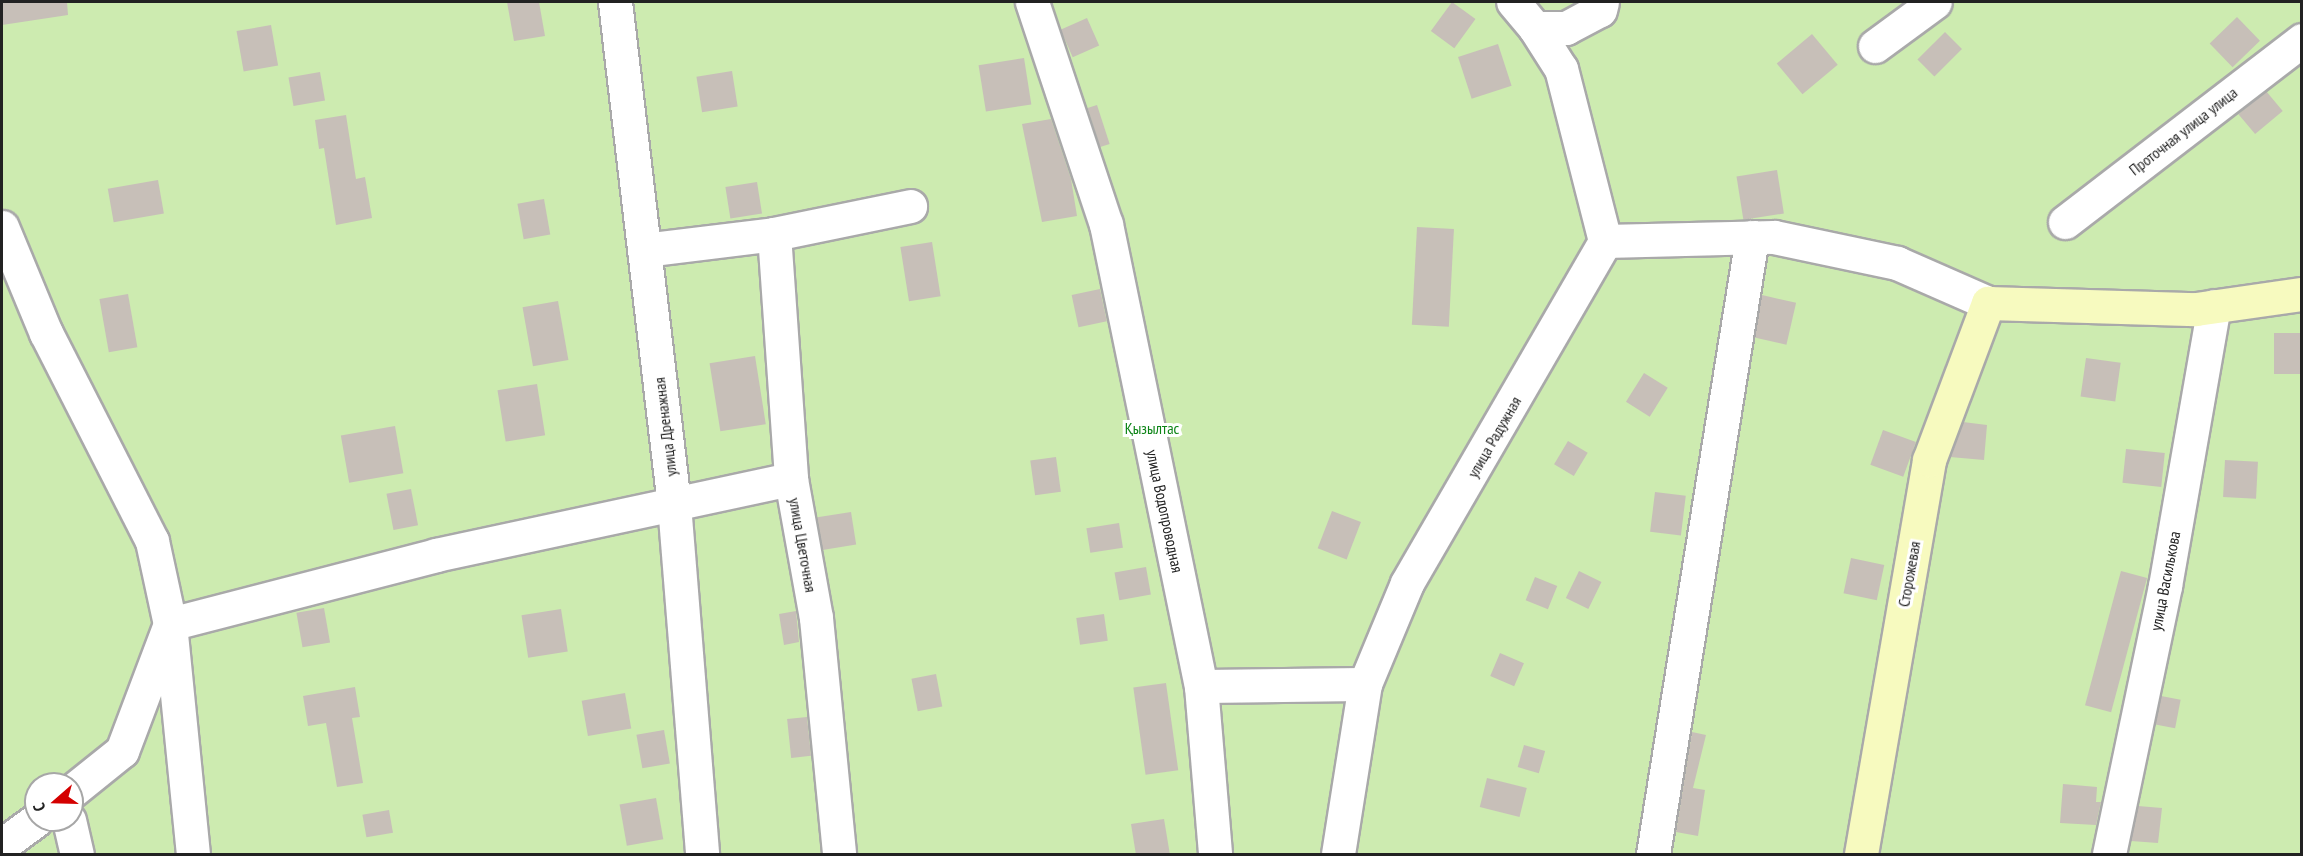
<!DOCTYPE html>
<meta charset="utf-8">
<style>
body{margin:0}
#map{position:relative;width:2303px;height:856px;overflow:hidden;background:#f2efe9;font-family:"PT Sans Narrow",sans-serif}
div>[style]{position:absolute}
.grass>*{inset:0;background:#cdebb0}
.building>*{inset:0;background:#c7bfb8;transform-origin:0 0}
.roads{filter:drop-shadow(2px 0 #a9a9a9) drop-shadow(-2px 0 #a9a9a9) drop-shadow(0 2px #a9a9a9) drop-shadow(0 -2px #a9a9a9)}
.street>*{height:33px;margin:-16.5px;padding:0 16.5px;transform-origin:16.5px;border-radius:16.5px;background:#fff}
.secondary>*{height:33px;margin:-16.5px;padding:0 16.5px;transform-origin:16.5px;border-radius:16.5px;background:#f7fabf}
span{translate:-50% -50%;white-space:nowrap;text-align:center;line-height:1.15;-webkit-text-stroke:6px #fff;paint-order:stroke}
.street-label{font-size:16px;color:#222}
.park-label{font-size:16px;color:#0c8416}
.frame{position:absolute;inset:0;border:3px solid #222;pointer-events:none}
.north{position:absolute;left:24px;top:772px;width:60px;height:60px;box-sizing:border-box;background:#fff;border:2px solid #a7a7a7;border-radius:50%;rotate:250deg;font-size:16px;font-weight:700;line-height:24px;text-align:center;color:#222}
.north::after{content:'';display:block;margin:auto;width:21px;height:27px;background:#d40000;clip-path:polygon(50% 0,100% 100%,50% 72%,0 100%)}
</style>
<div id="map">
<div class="grass">
<i style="clip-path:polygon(evenodd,2px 2px,2301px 2px,2301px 854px,2px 854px,2px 2px,36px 784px,72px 784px,72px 820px,36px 820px,36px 784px)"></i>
</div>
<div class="building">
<i style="clip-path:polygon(2px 2px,67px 2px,68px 15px,2px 25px)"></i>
<i style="clip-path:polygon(507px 2px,539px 2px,545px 36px,514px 41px)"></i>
<i style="left:1452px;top:2px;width:29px;height:36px;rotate:36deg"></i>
<i style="left:2237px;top:17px;width:33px;height:38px;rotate:46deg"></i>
<i style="left:1087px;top:18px;width:30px;height:29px;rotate:66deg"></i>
<i style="left:271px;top:25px;width:41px;height:35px;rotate:80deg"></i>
<i style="left:1945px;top:32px;width:24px;height:39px;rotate:45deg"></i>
<i style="left:1812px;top:34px;width:40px;height:46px;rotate:50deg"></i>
<i style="left:1498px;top:44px;width:44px;height:42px;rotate:72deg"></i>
<i style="left:1024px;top:58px;width:47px;height:46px;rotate:81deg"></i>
<i style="left:732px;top:71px;width:36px;height:36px;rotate:81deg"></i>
<i style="left:320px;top:72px;width:29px;height:32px;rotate:80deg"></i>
<i style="left:2266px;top:91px;width:26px;height:36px;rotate:50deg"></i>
<i style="left:1097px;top:105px;width:41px;height:10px;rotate:72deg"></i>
<i style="clip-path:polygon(346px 115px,356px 179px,365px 177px,372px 218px,336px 225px,324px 148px,319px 149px,315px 120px)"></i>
<i style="clip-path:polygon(1051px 119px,1071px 179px,1077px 216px,1042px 222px,1022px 124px)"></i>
<i style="left:1777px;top:170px;width:44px;height:41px;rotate:81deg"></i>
<i style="left:158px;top:180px;width:34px;height:51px;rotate:80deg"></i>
<i style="left:757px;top:182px;width:32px;height:32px;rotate:81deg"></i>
<i style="left:544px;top:199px;width:36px;height:27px;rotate:80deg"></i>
<i style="left:1417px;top:227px;width:37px;height:98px;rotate:3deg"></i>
<i style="left:932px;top:242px;width:55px;height:32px;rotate:81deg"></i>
<i style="left:1100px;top:289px;width:33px;height:29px;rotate:78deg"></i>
<i style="left:128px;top:294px;width:54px;height:29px;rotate:80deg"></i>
<i style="left:1762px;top:295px;width:35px;height:43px;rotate:13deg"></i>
<i style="left:558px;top:301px;width:60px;height:36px;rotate:80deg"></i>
<i style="left:2301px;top:333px;width:41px;height:27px;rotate:90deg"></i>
<i style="left:755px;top:356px;width:69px;height:46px;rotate:81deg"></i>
<i style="left:2086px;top:358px;width:35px;height:39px;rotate:8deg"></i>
<i style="left:1644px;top:373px;width:28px;height:34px;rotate:32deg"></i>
<i style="left:537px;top:384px;width:52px;height:40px;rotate:81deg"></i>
<i style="clip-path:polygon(1963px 422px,1987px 425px,1984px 460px,1950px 457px)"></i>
<i style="left:395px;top:426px;width:48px;height:55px;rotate:80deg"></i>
<i style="left:1883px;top:430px;width:35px;height:37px;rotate:20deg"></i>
<i style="left:1568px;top:441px;width:23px;height:27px;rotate:31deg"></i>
<i style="left:2126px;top:449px;width:39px;height:34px;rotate:6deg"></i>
<i style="left:1056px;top:457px;width:35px;height:26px;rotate:82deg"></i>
<i style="left:2225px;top:460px;width:33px;height:37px;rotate:3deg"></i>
<i style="left:411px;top:489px;width:37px;height:25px;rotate:79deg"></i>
<i style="left:1655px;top:492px;width:31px;height:40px;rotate:7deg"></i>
<i style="left:1332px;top:511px;width:31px;height:40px;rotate:21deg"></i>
<i style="left:851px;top:512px;width:33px;height:34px;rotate:81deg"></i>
<i style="left:1119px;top:523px;width:25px;height:33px;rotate:81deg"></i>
<i style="left:1851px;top:558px;width:34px;height:36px;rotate:12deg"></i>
<i style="left:1146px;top:567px;width:28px;height:32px;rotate:80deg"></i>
<i style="left:1579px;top:571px;width:25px;height:30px;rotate:26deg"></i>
<i style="left:2121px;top:571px;width:27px;height:139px;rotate:15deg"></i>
<i style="left:1535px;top:577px;width:24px;height:25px;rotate:22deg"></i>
<i style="left:324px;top:608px;width:35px;height:28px;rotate:80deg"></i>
<i style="left:561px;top:609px;width:43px;height:40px;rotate:81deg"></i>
<i style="clip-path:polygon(796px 611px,799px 642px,784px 645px,779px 614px)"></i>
<i style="left:1104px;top:614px;width:27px;height:28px;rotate:82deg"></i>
<i style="left:1500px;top:653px;width:26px;height:25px;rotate:23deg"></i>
<i style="left:936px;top:674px;width:33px;height:25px;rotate:79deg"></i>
<i style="left:1166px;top:683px;width:88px;height:33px;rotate:82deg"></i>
<i style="clip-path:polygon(355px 687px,360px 717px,352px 718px,363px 783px,337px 787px,326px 723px,308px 726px,303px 696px)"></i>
<i style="left:625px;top:693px;width:36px;height:44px;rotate:80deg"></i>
<i style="left:2161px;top:696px;width:20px;height:29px;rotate:11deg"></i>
<i style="left:807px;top:717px;width:39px;height:20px;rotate:84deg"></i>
<i style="left:664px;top:730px;width:34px;height:28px;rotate:80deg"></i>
<i style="clip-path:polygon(1692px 732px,1706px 735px,1693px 788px,1705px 790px,1698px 836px,1676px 832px)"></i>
<i style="left:1524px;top:745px;width:22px;height:23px;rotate:16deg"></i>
<i style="left:1487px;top:778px;width:41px;height:30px;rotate:14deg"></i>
<i style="clip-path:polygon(2063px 784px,2097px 787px,2096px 802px,2101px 802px,2096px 825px,2060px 823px)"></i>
<i style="left:656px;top:798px;width:42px;height:37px;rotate:80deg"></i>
<i style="clip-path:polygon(2138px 806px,2162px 808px,2158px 843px,2131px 841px)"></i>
<i style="left:389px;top:810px;width:23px;height:27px;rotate:80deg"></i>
<i style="clip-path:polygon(1164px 819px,1170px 855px,1136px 855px,1131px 824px)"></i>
</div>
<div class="roads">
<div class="street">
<i style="left:615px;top:2px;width:505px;rotate:83.3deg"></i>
<i style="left:674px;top:504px;width:351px;rotate:85.4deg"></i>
<i style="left:1032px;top:2px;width:234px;rotate:71.6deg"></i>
<i style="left:1106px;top:224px;width:472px;rotate:78.4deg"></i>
<i style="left:1201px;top:686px;width:169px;rotate:85.2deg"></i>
<i style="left:1535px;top:28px;width:31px"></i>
<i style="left:1566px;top:28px;width:38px;rotate:-28deg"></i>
<i style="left:1600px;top:10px;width:8px;rotate:-76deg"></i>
<i style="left:1875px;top:46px;width:74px;rotate:-36.3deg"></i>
<i style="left:2065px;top:222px;width:299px;rotate:-37.5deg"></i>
<i style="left:2px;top:227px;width:115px;rotate:67.5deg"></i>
<i style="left:46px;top:333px;width:233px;rotate:63deg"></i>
<i style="left:152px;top:541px;width:85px;rotate:77.8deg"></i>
<i style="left:170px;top:624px;width:231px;rotate:84.3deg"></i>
<i style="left:774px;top:234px;width:246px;rotate:86deg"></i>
<i style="left:791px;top:479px;width:141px;rotate:79.8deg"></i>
<i style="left:816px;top:618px;width:237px;rotate:84.4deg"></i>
<i style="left:1605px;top:241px;width:169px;rotate:-1.4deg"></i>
<i style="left:1774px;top:237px;width:126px;rotate:11.9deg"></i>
<i style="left:1897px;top:263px;width:99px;rotate:23.7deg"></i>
<i style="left:644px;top:250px;width:131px;rotate:-7deg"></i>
<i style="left:774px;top:234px;width:139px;rotate:-11.6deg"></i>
<i style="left:1201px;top:686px;width:164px;rotate:-0.7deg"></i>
<i style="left:72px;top:791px;width:64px;rotate:-38.7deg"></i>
<i style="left:122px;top:751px;width:136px;rotate:-69.3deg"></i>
<i style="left:170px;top:624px;width:275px;rotate:-14.5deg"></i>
<i style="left:436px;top:555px;width:363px;rotate:-12.1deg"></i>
<i style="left:69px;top:820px;width:35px;rotate:77deg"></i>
<i style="left:2px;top:845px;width:42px;rotate:-36.3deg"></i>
<i style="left:1338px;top:854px;width:172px;rotate:-81deg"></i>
<i style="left:1365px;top:684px;width:109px;rotate:-67.4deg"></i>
<i style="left:1407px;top:583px;width:395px;rotate:-59.9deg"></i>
<i style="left:1605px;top:241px;width:178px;rotate:-104.3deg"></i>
<i style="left:1561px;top:69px;width:49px;rotate:-122.4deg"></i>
<i style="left:1535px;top:28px;width:34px;rotate:-130deg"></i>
<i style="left:1653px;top:854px;width:625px;rotate:-80.88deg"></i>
<i style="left:2109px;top:854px;width:274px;rotate:-78.2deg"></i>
<i style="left:2165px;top:586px;width:284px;rotate:-80.1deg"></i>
</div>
<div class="secondary">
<i style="left:1861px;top:854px;width:400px;rotate:-80.2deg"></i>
<i style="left:1929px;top:460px;width:168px;rotate:-69.4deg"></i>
<i style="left:1988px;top:303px;width:208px;rotate:1.7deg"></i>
<i style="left:2196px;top:309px;width:107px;rotate:-8.1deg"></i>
</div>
</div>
<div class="street-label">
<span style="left:2183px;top:131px;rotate:-38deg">Проточная улица улица</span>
<span style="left:665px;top:427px;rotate:-97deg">улица Дренажная</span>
<span style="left:1494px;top:437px;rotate:-60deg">улица Радужная</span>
<span style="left:1165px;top:511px;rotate:78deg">улица Водопроводная</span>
<span style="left:803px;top:545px;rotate:80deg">улица Цветочная</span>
<span style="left:1909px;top:574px;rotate:-80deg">Сторожевая</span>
<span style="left:2165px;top:581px;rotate:-79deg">улица Василькова</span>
</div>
<div class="park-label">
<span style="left:1152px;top:428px">Қызылтас</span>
</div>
<div class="frame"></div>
<div class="north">С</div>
</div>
